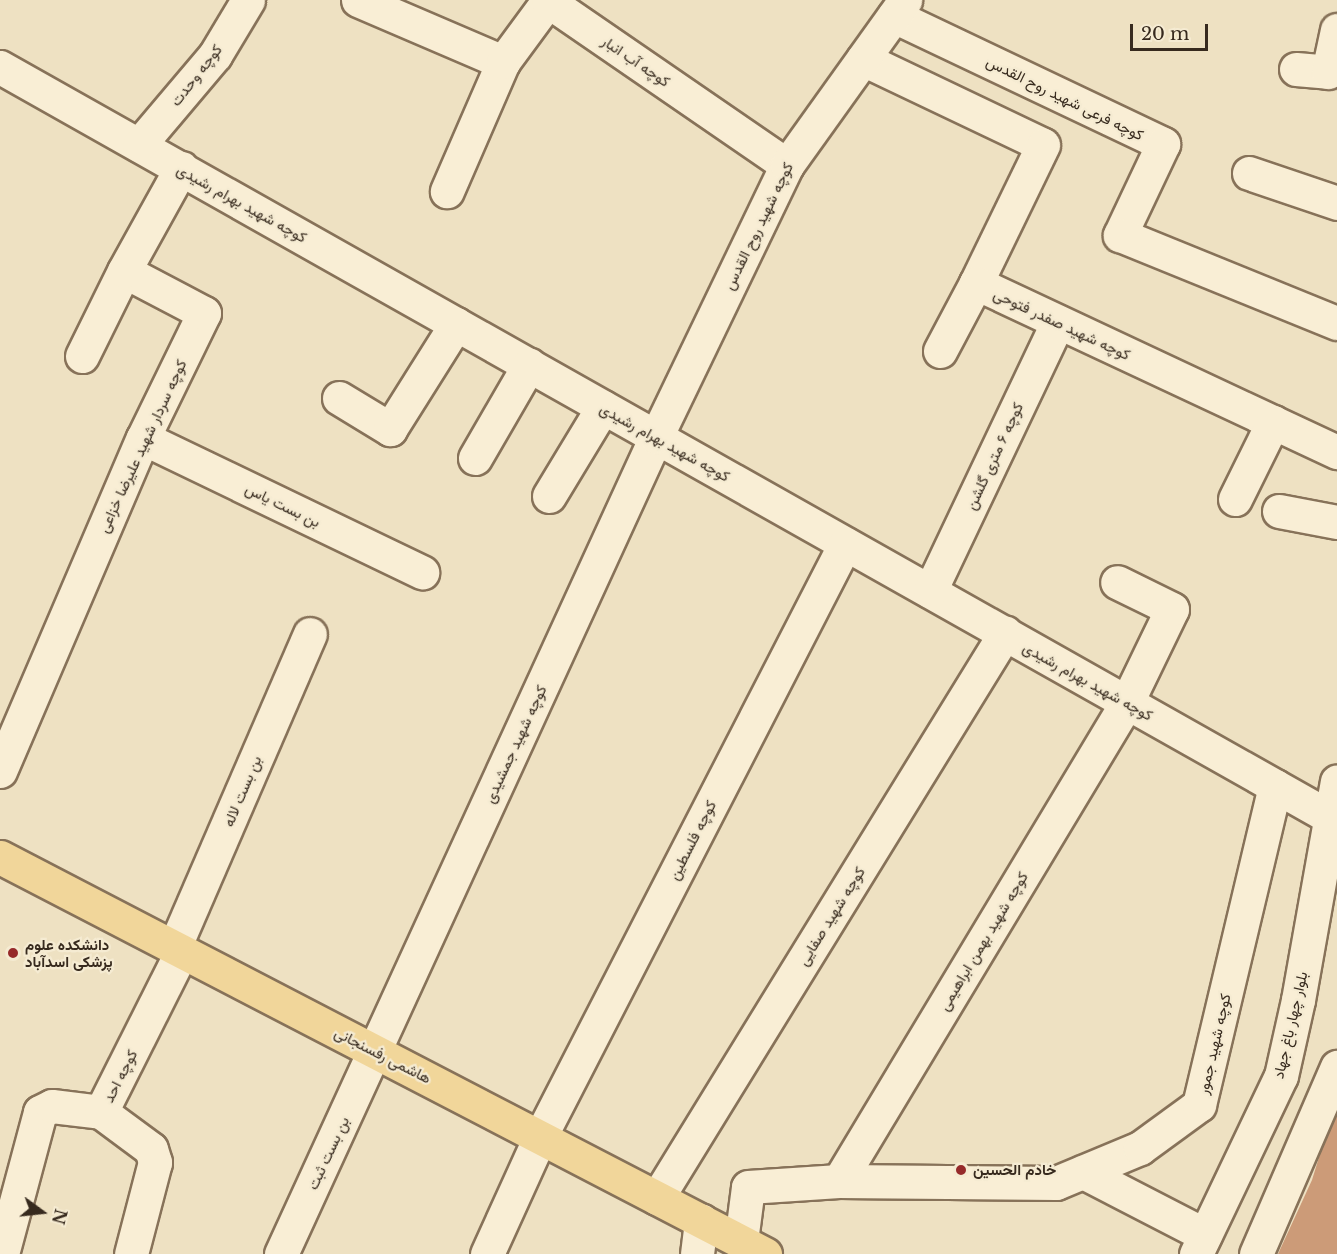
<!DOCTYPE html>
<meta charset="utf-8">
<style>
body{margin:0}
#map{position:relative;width:1337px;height:1254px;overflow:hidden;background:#eee1c2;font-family:"Libre Baskerville",Vazirmatn,serif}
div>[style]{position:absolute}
.building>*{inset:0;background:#cc9b78}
.roads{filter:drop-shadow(2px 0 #877259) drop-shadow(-2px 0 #877259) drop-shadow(0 2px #877259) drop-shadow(0 -2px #877259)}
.minor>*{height:33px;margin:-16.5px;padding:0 16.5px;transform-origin:16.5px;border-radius:16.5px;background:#f9eed5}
.major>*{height:33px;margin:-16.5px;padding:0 16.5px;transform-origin:16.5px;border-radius:16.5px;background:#f1d69a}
.dots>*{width:16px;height:16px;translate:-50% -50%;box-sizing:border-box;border:3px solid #f5ebd2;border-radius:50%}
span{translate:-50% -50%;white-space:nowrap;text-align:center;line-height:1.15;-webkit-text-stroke:4.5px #f5ebd2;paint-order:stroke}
.street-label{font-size:15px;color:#372a1e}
.poi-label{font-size:15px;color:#372a1e;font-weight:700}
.left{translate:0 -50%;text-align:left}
.north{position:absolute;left:12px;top:1182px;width:60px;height:60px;-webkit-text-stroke:4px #f5ebd2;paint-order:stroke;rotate:105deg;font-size:16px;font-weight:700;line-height:24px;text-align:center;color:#372a1e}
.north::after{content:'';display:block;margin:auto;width:21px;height:27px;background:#372a1e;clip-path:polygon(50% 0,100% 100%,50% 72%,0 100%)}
.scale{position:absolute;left:1130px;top:24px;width:78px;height:27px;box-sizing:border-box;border:3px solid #372a1e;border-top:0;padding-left:8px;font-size:18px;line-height:21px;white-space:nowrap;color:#372a1e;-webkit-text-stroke:4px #f5ebd2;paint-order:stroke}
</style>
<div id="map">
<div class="building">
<i style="clip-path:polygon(1337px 1099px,1337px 1254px,1278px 1254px,1312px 1180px)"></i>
</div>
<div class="roads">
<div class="minor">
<i style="left:358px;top:0;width:158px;rotate:23.2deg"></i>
<i style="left:503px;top:62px;width:141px;rotate:113.5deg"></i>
<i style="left:894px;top:16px;width:298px;rotate:25.4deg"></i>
<i style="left:1163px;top:144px;width:101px;rotate:115.3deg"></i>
<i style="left:1120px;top:235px;width:234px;rotate:22.1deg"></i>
<i style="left:863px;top:59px;width:199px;rotate:25.5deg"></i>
<i style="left:1043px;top:145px;width:153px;rotate:115.9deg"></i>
<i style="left:976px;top:283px;width:399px;rotate:25.1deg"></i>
<i style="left:503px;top:62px;width:76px;rotate:-53.6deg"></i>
<i style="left:548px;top:1px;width:290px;rotate:34.5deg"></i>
<i style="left:0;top:67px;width:1527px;rotate:29.42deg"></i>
<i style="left:1296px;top:69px;width:32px;rotate:5deg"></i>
<i style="left:1328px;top:72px;width:43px;rotate:-77.9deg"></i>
<i style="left:139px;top:145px;width:118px;rotate:-49.8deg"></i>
<i style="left:215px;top:55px;width:64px;rotate:-59deg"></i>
<i style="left:1249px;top:173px;width:93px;rotate:18.8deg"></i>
<i style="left:940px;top:351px;width:77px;rotate:-62.1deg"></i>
<i style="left:82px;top:356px;width:95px;rotate:-63.7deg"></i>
<i style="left:339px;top:398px;width:60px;rotate:31.3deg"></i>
<i style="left:390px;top:429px;width:124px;rotate:-57.8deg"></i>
<i style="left:143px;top:438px;width:310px;rotate:25.7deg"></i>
<i style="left:475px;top:458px;width:108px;rotate:-59.9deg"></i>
<i style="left:549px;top:496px;width:104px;rotate:-58.8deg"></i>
<i style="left:1235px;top:499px;width:86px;rotate:-63.7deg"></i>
<i style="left:1279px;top:511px;width:59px;rotate:10.7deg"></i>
<i style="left:930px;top:591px;width:298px;rotate:-64.6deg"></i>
<i style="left:0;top:771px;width:362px;rotate:-66.8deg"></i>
<i style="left:143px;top:438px;width:139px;rotate:-64deg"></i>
<i style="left:204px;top:313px;width:90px;rotate:-152.3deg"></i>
<i style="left:124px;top:271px;width:118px;rotate:-61deg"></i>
<i style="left:174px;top:948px;width:342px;rotate:-66.6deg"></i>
<i style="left:101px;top:1112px;width:180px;rotate:-63.3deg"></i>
<i style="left:1083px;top:1172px;width:137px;rotate:27.3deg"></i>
<i style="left:839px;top:1181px;width:559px;rotate:-58.98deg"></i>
<i style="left:1127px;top:702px;width:103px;rotate:-64.2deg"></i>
<i style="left:1172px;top:609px;width:61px;rotate:-153.9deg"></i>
<i style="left:657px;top:1198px;width:664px;rotate:-58.37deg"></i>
<i style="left:741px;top:1241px;width:54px;rotate:-82.6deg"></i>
<i style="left:748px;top:1187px;width:91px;rotate:-3.8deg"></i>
<i style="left:839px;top:1181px;width:217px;rotate:0.5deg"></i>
<i style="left:1056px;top:1183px;width:91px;rotate:-22.6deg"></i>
<i style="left:1140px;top:1148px;width:73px;rotate:-36.1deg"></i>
<i style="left:1199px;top:1105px;width:328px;rotate:-76.6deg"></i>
<i style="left:2px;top:1254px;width:147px;rotate:-75deg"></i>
<i style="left:40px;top:1112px;width:13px;rotate:-27deg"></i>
<i style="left:52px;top:1106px;width:49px;rotate:7deg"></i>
<i style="left:101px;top:1112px;width:62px;rotate:36.5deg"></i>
<i style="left:151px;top:1149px;width:14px;rotate:73deg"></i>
<i style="left:155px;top:1162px;width:95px;rotate:104.6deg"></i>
<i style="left:281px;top:1254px;width:899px;rotate:-65.35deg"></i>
<i style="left:656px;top:437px;width:302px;rotate:-64.3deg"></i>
<i style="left:787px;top:165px;width:203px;rotate:-54.4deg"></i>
<i style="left:487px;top:1254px;width:128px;rotate:-65.6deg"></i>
<i style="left:540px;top:1137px;width:667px;rotate:-62.78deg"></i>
<i style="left:697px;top:1254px;width:34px;rotate:-83deg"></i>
<i style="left:1196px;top:1254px;width:197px;rotate:-64.5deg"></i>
<i style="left:1281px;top:1076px;width:78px;rotate:-77.4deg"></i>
<i style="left:1298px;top:1000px;width:222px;rotate:-79.9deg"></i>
<i style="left:1256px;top:1254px;width:204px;rotate:-66.6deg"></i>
</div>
<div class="major">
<i style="left:0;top:857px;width:862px;rotate:27.43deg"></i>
</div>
</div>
<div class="dots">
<i style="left:13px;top:953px;background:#962a2a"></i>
<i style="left:961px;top:1170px;background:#962a2a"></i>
</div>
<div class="street-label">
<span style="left:636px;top:61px;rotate:34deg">کوچه آب انبار</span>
<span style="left:196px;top:75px;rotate:-52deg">کوچه وحدت</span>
<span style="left:1065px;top:98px;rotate:26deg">کوچه فرعی شهید روح القدس</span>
<span style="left:242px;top:203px;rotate:29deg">کوچه شهید بهرام رشیدی</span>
<span style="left:758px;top:226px;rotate:-64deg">کوچه شهید روح القدس</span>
<span style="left:1062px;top:324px;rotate:25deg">کوچه شهید صفدر فتوحی</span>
<span style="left:665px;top:442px;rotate:29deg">کوچه شهید بهرام رشیدی</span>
<span style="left:142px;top:446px;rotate:-65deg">کوچه سردار شهید علیرضا خزاعی</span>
<span style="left:994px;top:456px;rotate:-65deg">کوچه ۶ متری گلشن</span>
<span style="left:283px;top:505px;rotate:26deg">بن بست یاس</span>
<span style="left:1088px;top:681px;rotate:29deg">کوچه شهید بهرام رشیدی</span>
<span style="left:515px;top:744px;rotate:-65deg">کوچه شهید جمشیدی</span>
<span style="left:242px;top:791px;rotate:-67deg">بن بست لاله</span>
<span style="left:692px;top:840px;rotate:-63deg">کوچه فلسطین</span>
<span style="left:831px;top:916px;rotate:-58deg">کوچه شهید صفایی</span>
<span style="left:983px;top:941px;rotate:-59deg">کوچه شهید بهمن ابراهیمی</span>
<span style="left:1290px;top:1025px;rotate:-77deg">بلوار چهار باغ جهاد</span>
<span style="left:1214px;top:1044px;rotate:-77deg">کوچه شهید جمور</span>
<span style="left:383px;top:1055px;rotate:27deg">هاشمی رفسنجانی</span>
<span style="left:120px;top:1076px;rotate:-63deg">کوچه احد</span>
<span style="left:328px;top:1153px;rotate:-65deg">بن بست ثبت</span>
</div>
<div class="poi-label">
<span class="left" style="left:25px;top:953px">دانشکده علوم<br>پزشکی اسدآباد</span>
<span class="left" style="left:973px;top:1170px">خادم الحسین</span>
</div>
<div class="north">N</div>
<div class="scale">20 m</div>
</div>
